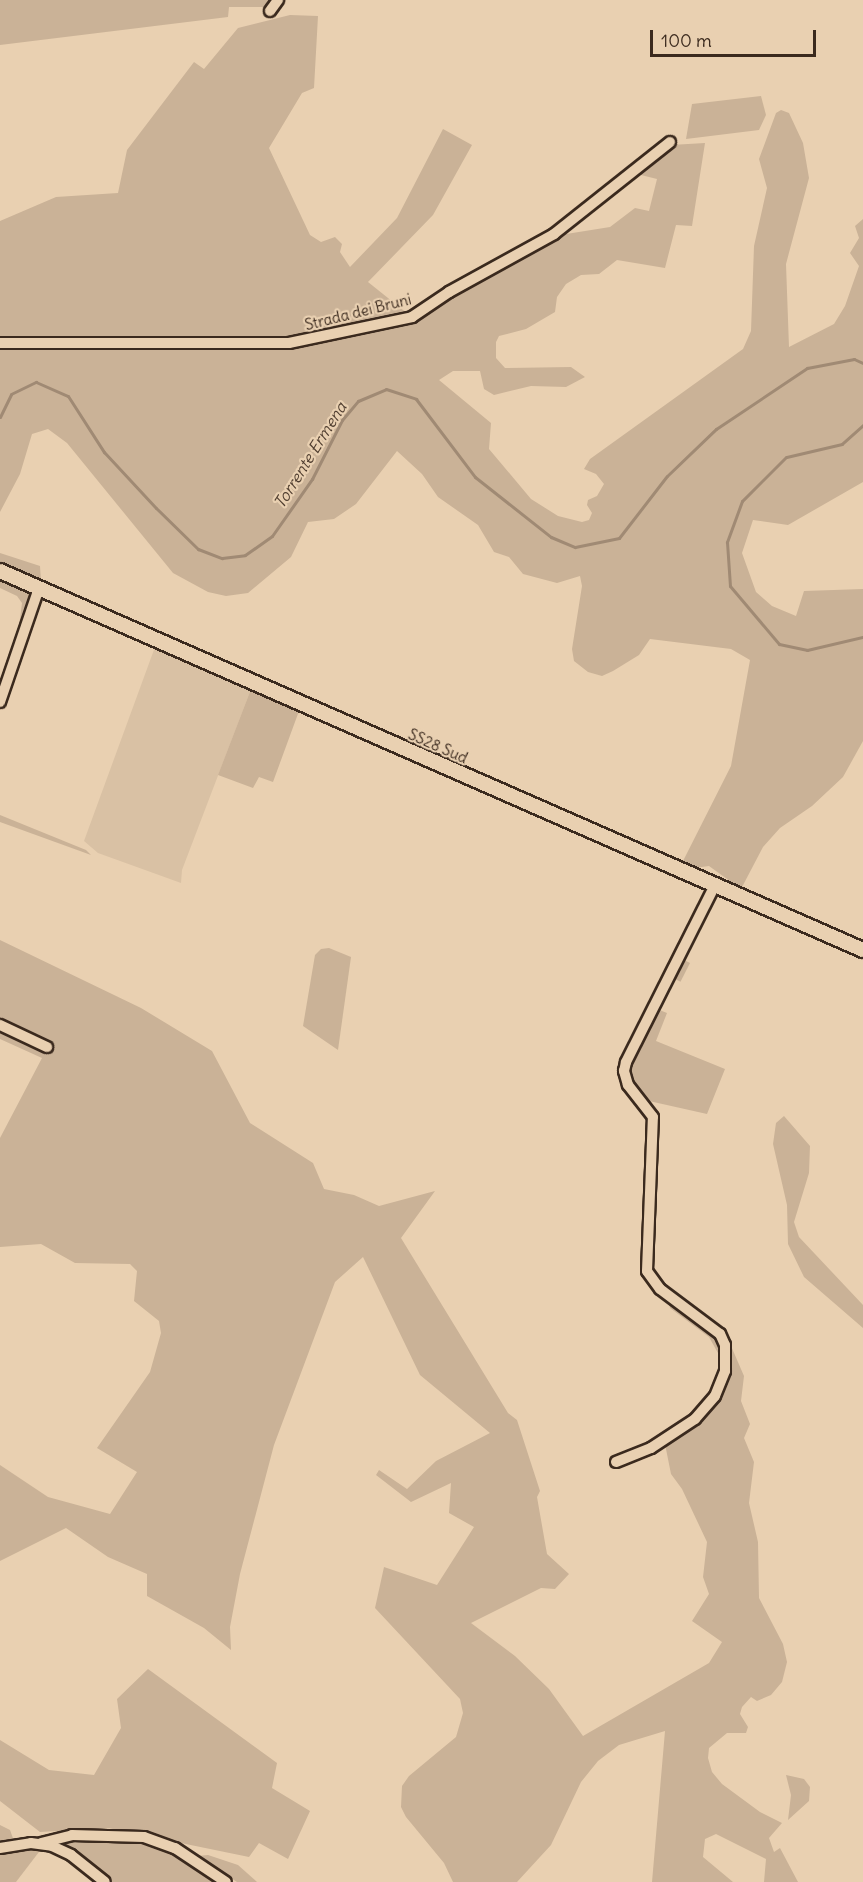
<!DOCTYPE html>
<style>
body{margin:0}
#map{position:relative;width:863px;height:1882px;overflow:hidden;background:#e9d0b1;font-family:Delius,sans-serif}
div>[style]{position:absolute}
.built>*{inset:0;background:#d9c1a4}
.green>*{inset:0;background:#cab297;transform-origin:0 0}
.stream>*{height:3px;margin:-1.5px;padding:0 1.5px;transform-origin:1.5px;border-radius:1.5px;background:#a08a74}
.roads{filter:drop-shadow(2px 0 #3b2a1e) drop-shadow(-2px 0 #3b2a1e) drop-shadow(0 2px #3b2a1e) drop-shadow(0 -2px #3b2a1e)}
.minor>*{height:10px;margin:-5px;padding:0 5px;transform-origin:5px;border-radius:5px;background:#e9d0b1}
.major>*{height:14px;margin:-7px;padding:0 7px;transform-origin:7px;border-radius:7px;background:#e9d0b1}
span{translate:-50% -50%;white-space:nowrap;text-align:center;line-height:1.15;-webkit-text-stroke:4.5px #e9d0b1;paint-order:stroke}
.street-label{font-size:15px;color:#3b2a1e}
.water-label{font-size:16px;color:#4f3d2f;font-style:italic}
.scale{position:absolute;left:650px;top:30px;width:166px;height:27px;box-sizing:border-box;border:3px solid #3b2a1e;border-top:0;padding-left:8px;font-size:18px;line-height:21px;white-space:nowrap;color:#3b2a1e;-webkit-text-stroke:4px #e9d0b1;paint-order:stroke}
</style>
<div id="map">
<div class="built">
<i style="clip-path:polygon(155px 647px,251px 689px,182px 870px,181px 883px,98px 853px,84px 841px)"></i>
</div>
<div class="green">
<i style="clip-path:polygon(0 0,273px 0,263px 7px,229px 7px,228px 17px,0 45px)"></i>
<i style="clip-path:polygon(290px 15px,318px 16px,314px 88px,302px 93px,269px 148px,310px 235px,321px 242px,335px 237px,342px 244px,340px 252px,350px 267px,397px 218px,443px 129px,472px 145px,433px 215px,368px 282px,408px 314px,302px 338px,0 339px,0 221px,56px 197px,118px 193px,127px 150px,194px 62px,204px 69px,238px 28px)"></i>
<i style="clip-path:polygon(761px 96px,766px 115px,759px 130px,686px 139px,692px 104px)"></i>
<i style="clip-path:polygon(781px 110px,789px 113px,803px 143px,809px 178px,786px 264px,789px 347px,834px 324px,845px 306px,859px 266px,850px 253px,859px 238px,855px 226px,863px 219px,863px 482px,788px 525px,753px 520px,742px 553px,756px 592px,772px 606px,796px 616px,804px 591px,863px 589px,863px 741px,843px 777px,812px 806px,780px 828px,763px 847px,741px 889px,709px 866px,694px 868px,682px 863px,731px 766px,750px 660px,731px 649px,650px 639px,639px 655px,613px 671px,602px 676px,588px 672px,574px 661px,572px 649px,582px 586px,580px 576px,557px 583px,523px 574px,509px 557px,494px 552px,478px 525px,438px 497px,422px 474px,397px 451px,356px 504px,334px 519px,308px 522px,291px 557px,248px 593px,226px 596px,208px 592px,173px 573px,67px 443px,48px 429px,32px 434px,20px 474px,0 512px,0 346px,288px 348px,410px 322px,442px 300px,560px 235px,610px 227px,635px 208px,649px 211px,657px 179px,637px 174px,671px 145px,705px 143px,692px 226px,676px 225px,665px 268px,617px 260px,599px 274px,581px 275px,566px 284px,557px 297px,555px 312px,526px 329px,499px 336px,496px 342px,496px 358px,505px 368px,571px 367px,585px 377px,566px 387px,531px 386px,494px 395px,484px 389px,480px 371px,453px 371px,439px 380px,491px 423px,489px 449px,531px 499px,558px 516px,582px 522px,589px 520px,592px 513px,587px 505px,588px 500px,597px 496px,604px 484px,596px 474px,584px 469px,590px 459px,743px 349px,751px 331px,754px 246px,767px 188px,759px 159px,776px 113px)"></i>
<i style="clip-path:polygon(0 553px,40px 566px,41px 581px,0 562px)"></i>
<i style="clip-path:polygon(0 578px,26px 590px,31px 598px,17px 643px,22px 603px,17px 596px,0 588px)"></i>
<i style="clip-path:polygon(251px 689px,299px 711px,273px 782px,259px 777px,253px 788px,218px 775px)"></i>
<i style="clip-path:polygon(0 815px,86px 850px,91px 855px,0 822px)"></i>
<i style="clip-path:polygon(0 940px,141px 1008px,212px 1051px,250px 1123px,313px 1163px,324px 1189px,354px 1195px,379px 1206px,435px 1191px,401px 1238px,508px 1413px,517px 1420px,540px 1491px,537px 1497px,547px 1554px,569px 1574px,555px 1589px,541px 1588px,471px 1623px,515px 1656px,549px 1689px,583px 1736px,709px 1663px,722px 1642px,692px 1621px,709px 1594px,703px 1577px,707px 1542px,682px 1489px,671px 1474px,665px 1444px,702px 1417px,729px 1352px,728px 1339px,744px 1376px,741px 1401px,750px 1424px,744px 1438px,754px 1462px,749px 1503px,758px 1542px,759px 1598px,783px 1644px,787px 1662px,782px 1682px,771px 1695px,757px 1701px,751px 1697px,742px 1707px,740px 1714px,748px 1727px,746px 1733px,727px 1733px,709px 1748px,708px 1758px,712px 1772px,722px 1784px,760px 1812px,782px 1823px,769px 1838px,774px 1852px,780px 1848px,798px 1882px,764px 1882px,766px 1859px,716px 1834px,705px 1839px,703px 1857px,733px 1882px,652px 1882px,665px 1731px,619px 1745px,598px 1761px,581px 1782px,551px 1845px,517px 1882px,453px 1882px,444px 1863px,406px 1817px,401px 1807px,402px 1786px,409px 1776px,456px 1737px,463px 1713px,460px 1699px,375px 1608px,384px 1567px,437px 1585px,474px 1527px,449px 1513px,451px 1483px,411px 1502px,376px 1475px,379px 1470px,407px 1489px,436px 1461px,490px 1433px,420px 1375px,363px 1257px,335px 1282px,274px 1445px,240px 1574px,230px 1627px,231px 1650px,204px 1628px,147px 1596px,147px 1574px,108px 1557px,66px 1528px,0 1561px,0 1465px,48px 1497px,110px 1514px,137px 1472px,97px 1448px,150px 1372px,161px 1333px,159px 1321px,134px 1301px,137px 1271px,130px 1264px,75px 1263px,41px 1244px,0 1247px,0 1138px,42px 1058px,0 1039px,0 1030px,21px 1030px,0 1020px)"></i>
<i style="clip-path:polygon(329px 948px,351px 957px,338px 1050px,303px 1026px,315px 955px,321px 949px)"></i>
<i style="left:682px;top:959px;width:9px;height:21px;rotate:27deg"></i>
<i style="clip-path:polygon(657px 1009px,667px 1013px,656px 1041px,725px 1069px,707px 1114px,649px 1101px,632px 1085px,628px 1071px,632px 1058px)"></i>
<i style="clip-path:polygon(784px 1116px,810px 1146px,809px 1173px,794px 1222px,799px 1237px,863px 1305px,863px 1328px,804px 1277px,788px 1244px,787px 1205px,773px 1144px,776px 1123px)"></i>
<i style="clip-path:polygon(668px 1298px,703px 1323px,719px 1341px,723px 1362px,709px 1337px,670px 1308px)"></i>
<i style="clip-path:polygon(148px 1669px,277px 1763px,272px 1788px,310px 1811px,288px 1859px,259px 1843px,249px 1857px,108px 1828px,40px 1832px,0 1801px,0 1740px,49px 1770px,94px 1775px,121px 1728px,117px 1699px)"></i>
<i style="clip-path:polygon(786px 1775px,804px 1779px,810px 1787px,809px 1801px,788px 1820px,791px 1795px)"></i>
<i style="clip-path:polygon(0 1825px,10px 1830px,14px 1841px,0 1843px)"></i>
<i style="clip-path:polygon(64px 1839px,142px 1841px,170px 1852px,217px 1882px,112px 1882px,56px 1841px)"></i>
<i style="clip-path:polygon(42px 1848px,16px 1882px,0 1882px,0 1853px)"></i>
<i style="clip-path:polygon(208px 1855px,238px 1865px,257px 1882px,237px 1882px,197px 1856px)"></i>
</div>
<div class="stream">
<i style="left:0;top:417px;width:25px;rotate:-64deg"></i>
<i style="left:11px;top:394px;width:28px;rotate:-26deg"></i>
<i style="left:36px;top:382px;width:35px;rotate:24deg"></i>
<i style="left:68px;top:396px;width:67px;rotate:57.3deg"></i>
<i style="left:104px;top:452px;width:76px;rotate:47.1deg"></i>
<i style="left:156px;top:508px;width:59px;rotate:44.3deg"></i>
<i style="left:198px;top:549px;width:26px;rotate:21deg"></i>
<i style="left:222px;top:558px;width:23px;rotate:-7deg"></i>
<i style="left:245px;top:555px;width:33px;rotate:-35deg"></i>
<i style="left:272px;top:536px;width:70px;rotate:-54.9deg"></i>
<i style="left:312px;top:479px;width:66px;rotate:-63deg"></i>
<i style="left:342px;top:420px;width:25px;rotate:-50deg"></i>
<i style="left:358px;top:401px;width:30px;rotate:-23deg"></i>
<i style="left:386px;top:389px;width:32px;rotate:18deg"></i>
<i style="left:416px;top:399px;width:98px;rotate:52.9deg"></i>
<i style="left:475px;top:477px;width:97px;rotate:38.3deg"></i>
<i style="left:551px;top:537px;width:26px;rotate:23deg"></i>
<i style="left:575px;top:547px;width:45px;rotate:-11.6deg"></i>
<i style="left:619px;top:538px;width:78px;rotate:-52.3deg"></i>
<i style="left:667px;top:476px;width:68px;rotate:-43.8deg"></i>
<i style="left:716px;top:429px;width:110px;rotate:-33.8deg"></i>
<i style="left:807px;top:368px;width:48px;rotate:-10.8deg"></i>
<i style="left:854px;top:359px;width:10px;rotate:24deg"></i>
<i style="left:863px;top:425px;width:28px;rotate:138deg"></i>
<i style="left:842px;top:444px;width:57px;rotate:166.9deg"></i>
<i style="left:786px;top:457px;width:62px;rotate:135deg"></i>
<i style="left:742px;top:501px;width:44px;rotate:110.1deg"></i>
<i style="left:727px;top:542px;width:44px;rotate:86.1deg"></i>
<i style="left:730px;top:586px;width:76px;rotate:49.8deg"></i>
<i style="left:779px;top:644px;width:29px;rotate:12deg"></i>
<i style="left:807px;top:650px;width:57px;rotate:-13.1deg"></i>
</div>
<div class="roads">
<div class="minor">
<i style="left:270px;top:11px;width:14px;rotate:-54deg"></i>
<i style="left:0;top:343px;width:289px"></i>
<i style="left:289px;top:343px;width:126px;rotate:-11.9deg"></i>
<i style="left:412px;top:317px;width:45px;rotate:-34deg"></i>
<i style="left:449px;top:292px;width:120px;rotate:-28.9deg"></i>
<i style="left:554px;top:234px;width:148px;rotate:-38.4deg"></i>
<i style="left:0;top:702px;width:120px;rotate:-71.1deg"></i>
<i style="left:0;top:1025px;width:52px;rotate:25.1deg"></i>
<i style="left:616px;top:1462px;width:38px;rotate:-22deg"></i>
<i style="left:651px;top:1448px;width:53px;rotate:-33.4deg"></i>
<i style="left:695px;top:1419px;width:30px;rotate:-49deg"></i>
<i style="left:715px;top:1396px;width:27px;rotate:-68deg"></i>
<i style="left:725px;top:1371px;width:26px;rotate:-90deg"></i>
<i style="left:725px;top:1345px;width:12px;rotate:-114deg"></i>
<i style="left:720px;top:1334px;width:75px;rotate:-143.1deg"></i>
<i style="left:660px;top:1289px;width:22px;rotate:-126deg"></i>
<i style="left:647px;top:1271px;width:154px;rotate:-87.8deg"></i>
<i style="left:653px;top:1117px;width:41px;rotate:-128deg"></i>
<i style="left:628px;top:1085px;width:15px;rotate:-106deg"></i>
<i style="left:624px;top:1071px;width:9px;rotate:-77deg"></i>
<i style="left:626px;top:1062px;width:198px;rotate:-63.3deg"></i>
<i style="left:41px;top:1843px;width:32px;rotate:-14deg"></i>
<i style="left:72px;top:1835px;width:72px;rotate:1.6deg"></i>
<i style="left:144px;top:1837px;width:33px;rotate:20deg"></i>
<i style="left:175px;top:1848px;width:61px;rotate:33.7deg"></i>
<i style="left:0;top:1848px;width:31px;rotate:-9deg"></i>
<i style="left:31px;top:1843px;width:21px;rotate:8deg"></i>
<i style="left:52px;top:1846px;width:21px;rotate:25deg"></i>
<i style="left:71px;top:1855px;width:43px;rotate:38.5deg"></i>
</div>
<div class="major">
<i style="left:0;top:571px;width:943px;rotate:23.71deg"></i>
</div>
</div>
<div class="street-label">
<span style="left:358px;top:312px;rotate:-14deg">Strada dei Bruni</span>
<span style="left:438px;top:746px;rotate:24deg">SS28 Sud</span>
</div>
<div class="water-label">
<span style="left:310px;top:455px;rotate:-58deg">Torrente Ermena</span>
</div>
<div class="scale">100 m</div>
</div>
